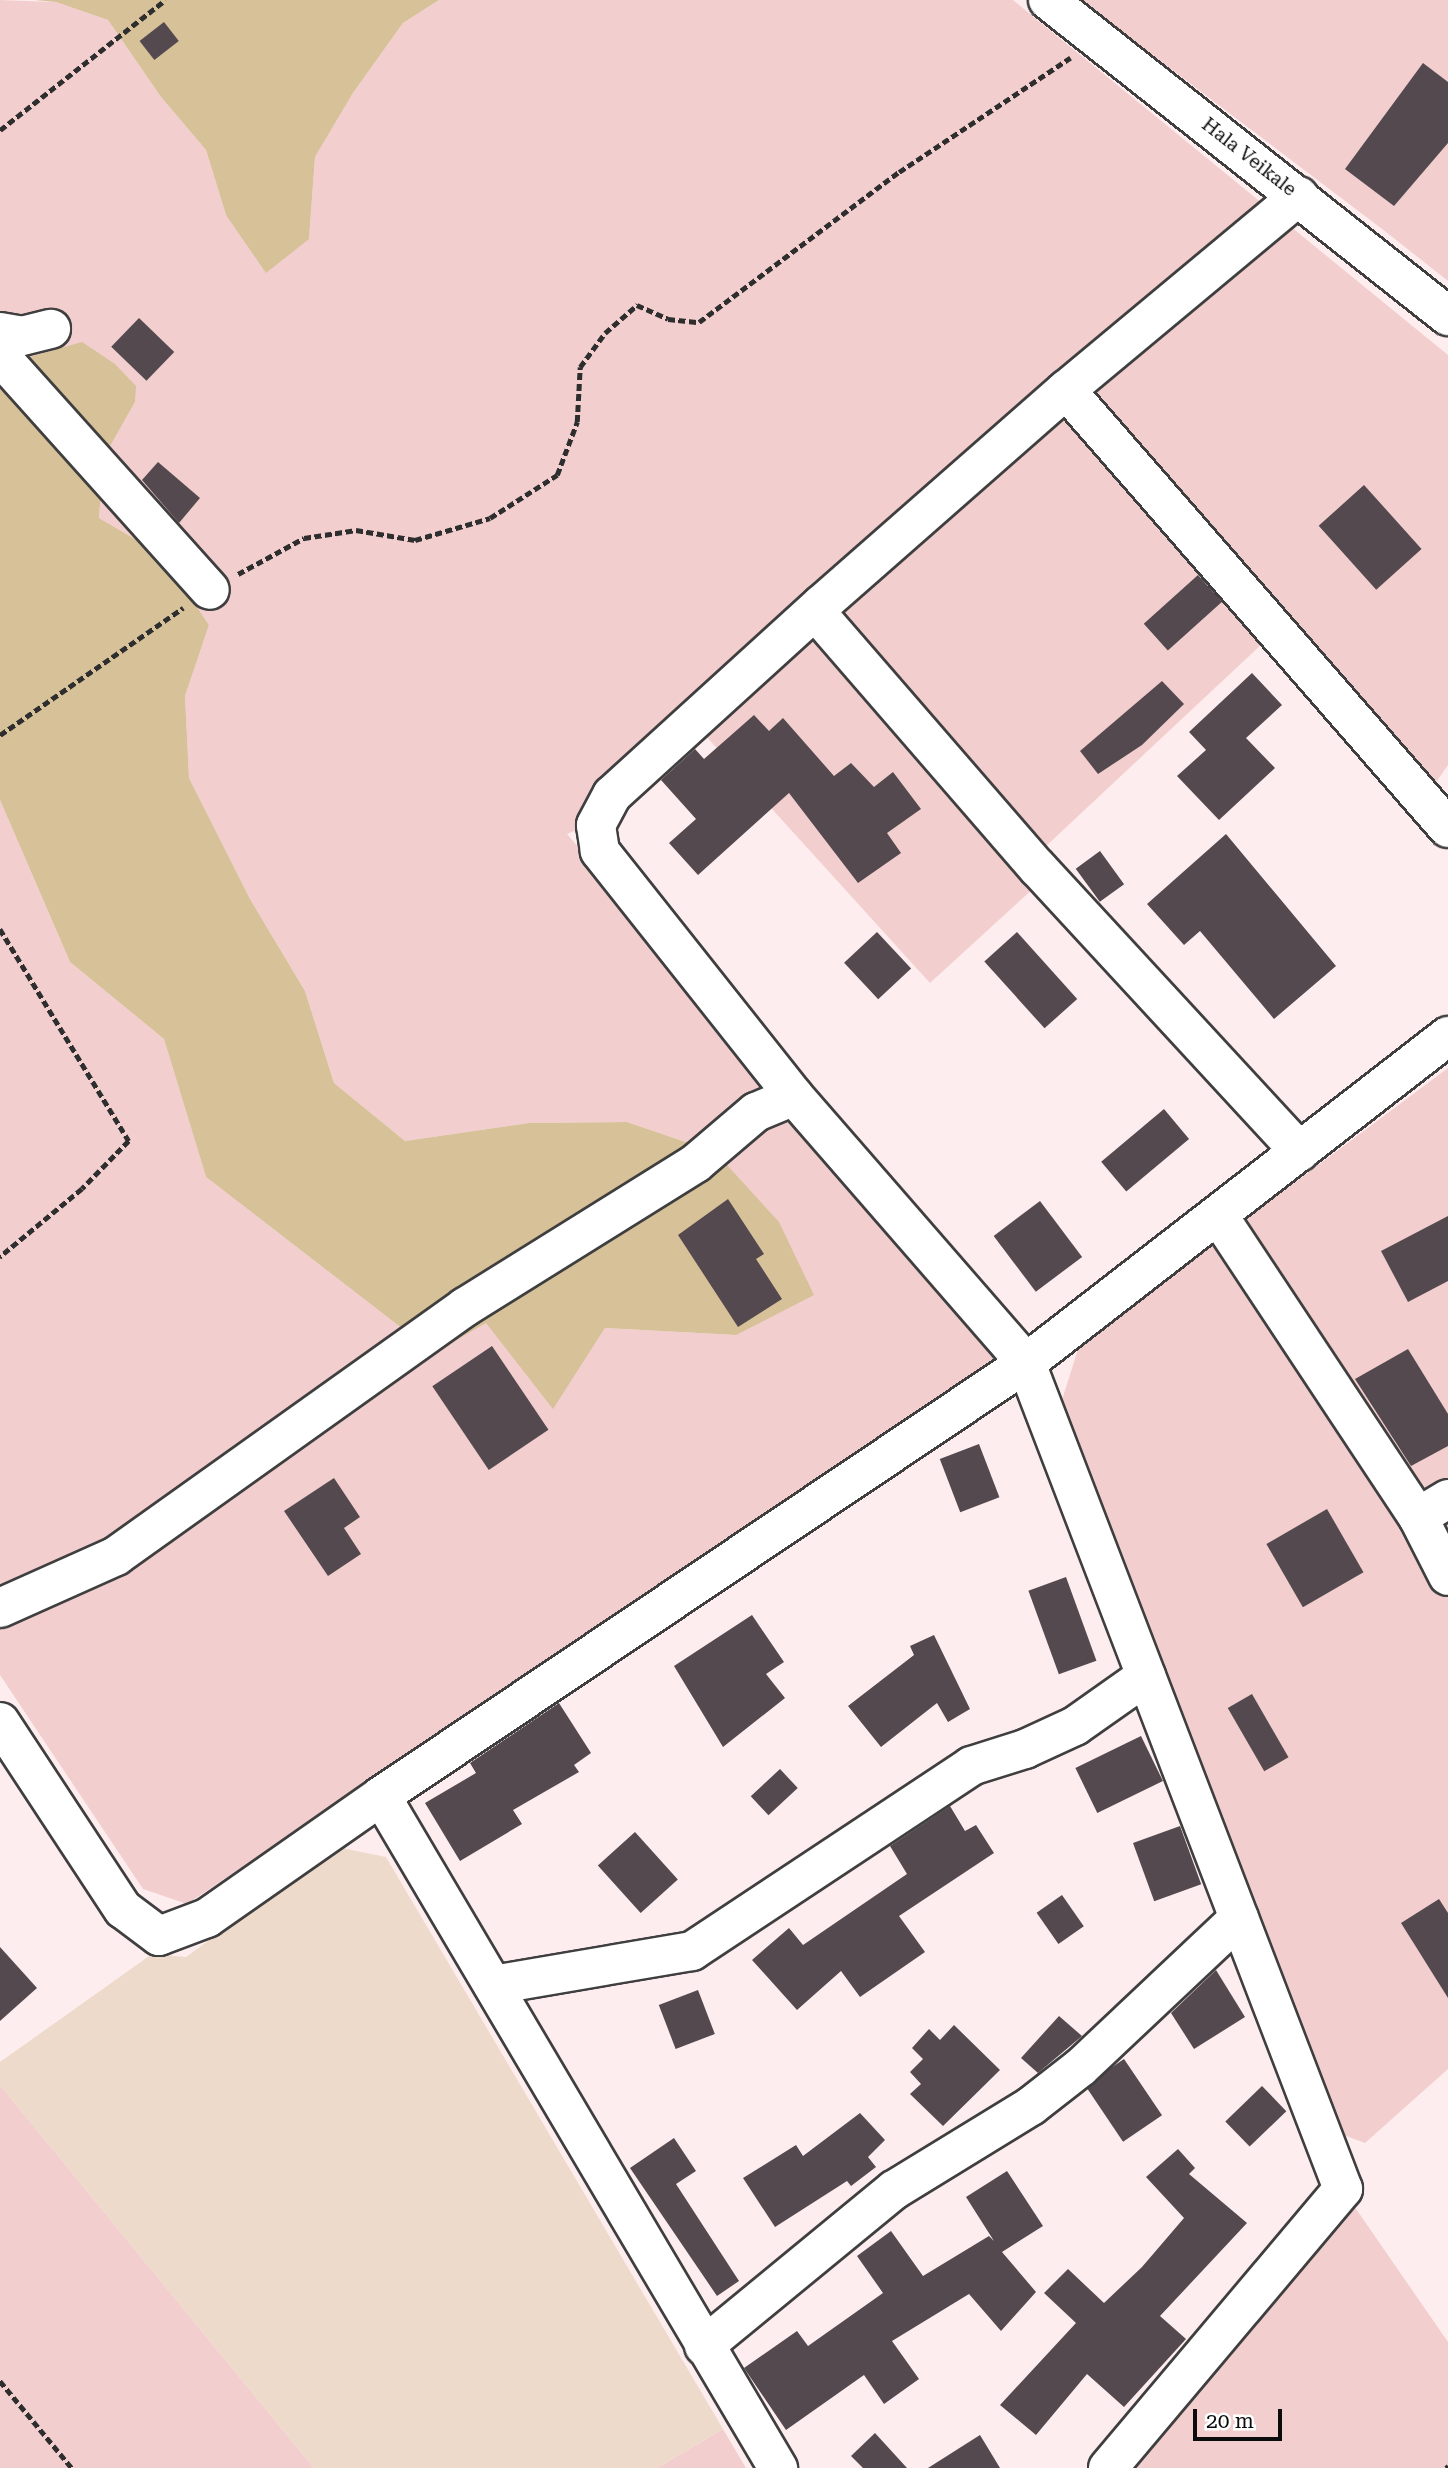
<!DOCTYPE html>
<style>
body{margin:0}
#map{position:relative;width:1448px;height:2468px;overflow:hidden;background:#feedee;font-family:"Roboto Serif",serif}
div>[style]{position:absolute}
.farmland>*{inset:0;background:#f2cfce}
.forest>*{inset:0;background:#d6c199}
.pitch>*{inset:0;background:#eedaca}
.building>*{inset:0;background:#54494f;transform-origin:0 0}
.path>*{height:4.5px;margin-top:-2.25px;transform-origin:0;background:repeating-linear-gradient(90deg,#2e2e2e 0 7px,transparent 0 10.5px)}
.roads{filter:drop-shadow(2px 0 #3f3f3f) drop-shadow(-2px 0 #3f3f3f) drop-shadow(0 2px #3f3f3f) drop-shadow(0 -2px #3f3f3f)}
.minor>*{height:38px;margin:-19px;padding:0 19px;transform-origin:19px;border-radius:19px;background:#fff}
span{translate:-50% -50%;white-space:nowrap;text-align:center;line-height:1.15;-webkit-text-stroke:7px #fff;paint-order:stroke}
.street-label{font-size:19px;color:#0c0c0c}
.scale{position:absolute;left:1193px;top:2409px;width:89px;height:32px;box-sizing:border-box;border:4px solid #0c0c0c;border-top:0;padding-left:9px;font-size:21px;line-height:24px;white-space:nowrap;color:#0c0c0c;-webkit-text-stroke:5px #fff;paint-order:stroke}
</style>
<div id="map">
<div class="farmland">
<i style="clip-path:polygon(0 0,56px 2px,108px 20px,161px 97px,206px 150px,226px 215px,309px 239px,315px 157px,353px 93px,403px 23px,439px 0,1013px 0,1448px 355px,1448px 765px,1428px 794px,1263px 643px,1044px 848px,1035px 887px,930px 983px,704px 734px,616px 813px,567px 834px,1014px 1349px,187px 1904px,143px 1889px,0 1675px,0 800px,70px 962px,164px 1039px,206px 1177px,434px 1353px,486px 1322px,553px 1408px,605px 1328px,736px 1335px,715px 1152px,627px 1122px,529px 1123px,405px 1141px,334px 1083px,305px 991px,250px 899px,189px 778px,185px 696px,209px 625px,162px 555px,99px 518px,104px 457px,135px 402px,0 370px)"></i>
<i style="clip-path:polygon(1080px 0,1448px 0,1448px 281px,1386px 232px)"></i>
<i style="clip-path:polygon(1448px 1068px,1448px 2069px,1365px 2143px,1338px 2133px,1061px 1403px,1080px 1343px)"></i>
<i style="clip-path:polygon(0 2085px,314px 2468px,0 2468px)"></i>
<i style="clip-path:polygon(1354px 2206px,1448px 2342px,1448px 2468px,1132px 2468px)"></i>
<i style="clip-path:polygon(723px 2429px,746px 2468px,657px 2468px)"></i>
</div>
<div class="forest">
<i style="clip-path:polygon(35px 0,439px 0,403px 23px,353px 93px,315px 157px,309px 239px,266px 273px,226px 215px,206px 150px,161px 97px,108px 20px,56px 2px)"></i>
<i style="clip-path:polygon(82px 342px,115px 364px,136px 386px,135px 402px,104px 457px,99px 518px,162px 555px,209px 625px,185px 696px,189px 778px,250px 899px,305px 991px,334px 1083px,405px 1141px,529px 1123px,627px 1122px,715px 1152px,779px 1222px,814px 1295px,736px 1335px,605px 1328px,553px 1409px,486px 1323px,434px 1353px,206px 1177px,164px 1039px,70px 962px,0 800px,0 370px,5px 364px)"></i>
</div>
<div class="pitch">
<i style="clip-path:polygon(337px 1847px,386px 1857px,723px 2429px,657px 2468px,314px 2468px,0 2085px,0 2062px,152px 1954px,186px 1957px)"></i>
</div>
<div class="building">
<i style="left:164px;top:22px;width:24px;height:31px;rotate:52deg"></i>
<i style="clip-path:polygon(1423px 63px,1448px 82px,1448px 143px,1394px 206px,1345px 169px)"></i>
<i style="left:139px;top:318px;width:49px;height:40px;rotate:44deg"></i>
<i style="clip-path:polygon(158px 462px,200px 498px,179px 523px,142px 480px)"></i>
<i style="left:1364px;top:485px;width:86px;height:61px;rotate:48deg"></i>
<i style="left:1198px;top:575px;width:36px;height:73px;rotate:48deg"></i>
<i style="clip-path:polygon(1252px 673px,1282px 705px,1246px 738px,1275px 768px,1219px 820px,1177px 776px,1206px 750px,1189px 732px)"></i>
<i style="clip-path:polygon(1162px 681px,1184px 704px,1142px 745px,1098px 774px,1080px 751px)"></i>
<i style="clip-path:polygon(754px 715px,769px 731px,783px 718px,834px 776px,851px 763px,874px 787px,893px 772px,921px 809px,887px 833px,901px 853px,858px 883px,789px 793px,698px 875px,669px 843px,696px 819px,661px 780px,695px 749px,704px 759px)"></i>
<i style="clip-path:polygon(1226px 834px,1336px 966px,1274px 1019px,1200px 931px,1184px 945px,1147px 904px)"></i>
<i style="left:1100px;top:851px;width:41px;height:30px;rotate:54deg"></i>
<i style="left:877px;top:932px;width:50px;height:45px;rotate:47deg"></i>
<i style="left:1017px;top:932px;width:90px;height:44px;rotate:48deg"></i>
<i style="left:1164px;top:1109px;width:39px;height:82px;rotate:50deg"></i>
<i style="clip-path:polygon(728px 1199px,764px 1254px,756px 1259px,782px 1299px,738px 1327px,678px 1235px)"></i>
<i style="left:1040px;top:1201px;width:70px;height:58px;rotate:53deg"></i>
<i style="clip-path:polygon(1448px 1216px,1448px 1281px,1408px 1302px,1381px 1251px)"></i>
<i style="left:492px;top:1346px;width:101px;height:72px;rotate:56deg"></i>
<i style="clip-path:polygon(1408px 1349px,1448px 1414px,1448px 1446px,1411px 1466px,1355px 1379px)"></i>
<i style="left:979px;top:1444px;width:57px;height:42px;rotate:69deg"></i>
<i style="clip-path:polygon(334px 1478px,360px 1517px,344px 1528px,361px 1554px,328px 1576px,284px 1511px)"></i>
<i style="left:1327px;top:1509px;width:73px;height:70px;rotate:60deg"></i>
<i style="left:1066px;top:1577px;width:89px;height:40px;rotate:70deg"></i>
<i style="clip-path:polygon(752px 1615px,784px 1662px,766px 1674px,785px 1698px,723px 1747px,674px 1666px)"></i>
<i style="clip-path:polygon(934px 1635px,970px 1709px,948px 1722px,937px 1703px,881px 1747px,848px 1706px,914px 1655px,910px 1646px)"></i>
<i style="left:1252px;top:1694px;width:73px;height:28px;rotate:60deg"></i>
<i style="clip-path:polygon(559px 1703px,591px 1753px,574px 1765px,579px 1772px,513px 1810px,522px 1824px,460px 1861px,425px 1803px,476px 1773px,470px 1763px)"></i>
<i style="left:1141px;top:1736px;width:50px;height:73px;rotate:64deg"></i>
<i style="left:780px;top:1769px;width:26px;height:40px;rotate:47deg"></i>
<i style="clip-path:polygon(950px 1806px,965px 1831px,976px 1825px,994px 1853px,899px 1916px,925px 1952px,860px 1997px,841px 1971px,797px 2010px,752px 1960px,789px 1928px,803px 1945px,907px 1874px,890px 1846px)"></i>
<i style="left:1180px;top:1826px;width:62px;height:50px;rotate:70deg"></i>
<i style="left:635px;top:1832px;width:64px;height:50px;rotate:48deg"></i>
<i style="left:1062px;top:1895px;width:38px;height:31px;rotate:55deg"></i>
<i style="clip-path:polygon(1439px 1899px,1448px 1913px,1448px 1998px,1401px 1923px)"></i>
<i style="clip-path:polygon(0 1947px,37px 1988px,0 2021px)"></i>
<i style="clip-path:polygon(1216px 1970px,1245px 2017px,1194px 2049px,1171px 2013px)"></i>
<i style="left:698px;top:1990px;width:47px;height:42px;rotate:69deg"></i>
<i style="clip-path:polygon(1059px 2016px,1082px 2036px,1038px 2073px,1021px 2058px)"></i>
<i style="clip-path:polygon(954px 2025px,1000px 2070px,943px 2126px,910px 2094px,921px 2084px,910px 2072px,923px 2059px,912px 2048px,929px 2029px,940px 2040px)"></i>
<i style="left:1124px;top:2059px;width:68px;height:47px;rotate:56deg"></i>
<i style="left:1262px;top:2086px;width:35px;height:51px;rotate:46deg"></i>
<i style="clip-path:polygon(860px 2113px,885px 2140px,868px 2157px,876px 2167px,851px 2186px,847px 2181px,775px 2227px,743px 2178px,796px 2145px,803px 2156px)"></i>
<i style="clip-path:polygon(674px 2138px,696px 2171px,676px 2184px,739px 2281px,717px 2296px,630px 2168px)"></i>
<i style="clip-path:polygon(1178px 2149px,1195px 2168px,1189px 2174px,1247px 2223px,1160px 2316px,1186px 2339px,1124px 2407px,1087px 2374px,1036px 2435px,1000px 2405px,1076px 2323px,1044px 2293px,1068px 2269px,1104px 2303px,1142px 2267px,1184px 2218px,1146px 2177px)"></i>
<i style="clip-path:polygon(1007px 2171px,1043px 2226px,1002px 2252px,1036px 2292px,1001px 2331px,969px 2294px,892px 2341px,919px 2379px,884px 2404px,864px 2375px,786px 2430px,744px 2368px,797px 2331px,808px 2346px,883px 2293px,857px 2256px,891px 2231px,923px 2276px,989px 2236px,994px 2241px,966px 2197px)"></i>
<i style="clip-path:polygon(875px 2433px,907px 2468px,863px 2468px,851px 2456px)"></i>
<i style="clip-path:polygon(980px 2435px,1000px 2468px,928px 2468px)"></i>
</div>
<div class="path">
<i style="left:0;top:130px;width:210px;rotate:-38.2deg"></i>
<i style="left:238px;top:574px;width:75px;rotate:-28.6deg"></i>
<i style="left:304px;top:538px;width:53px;rotate:-8.7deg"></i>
<i style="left:356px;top:530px;width:60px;rotate:9.6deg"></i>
<i style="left:415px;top:540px;width:78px;rotate:-16.3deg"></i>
<i style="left:490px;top:518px;width:80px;rotate:-32.7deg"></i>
<i style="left:557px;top:475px;width:57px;rotate:-69.3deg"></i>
<i style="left:577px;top:422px;width:55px;rotate:-86.9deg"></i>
<i style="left:580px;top:367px;width:42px;rotate:-53.7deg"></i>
<i style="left:605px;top:333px;width:43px;rotate:-41.2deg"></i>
<i style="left:637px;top:305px;width:34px;rotate:24deg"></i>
<i style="left:668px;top:319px;width:31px;rotate:6deg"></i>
<i style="left:699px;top:322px;width:250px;rotate:-36.9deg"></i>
<i style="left:899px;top:172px;width:206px;rotate:-33.7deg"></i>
<i style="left:0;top:735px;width:223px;rotate:-34.8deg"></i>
<i style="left:0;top:929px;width:248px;rotate:58.7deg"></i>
<i style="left:129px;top:1141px;width:67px;rotate:134.4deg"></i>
<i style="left:82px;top:1189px;width:107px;rotate:140.3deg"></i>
<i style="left:0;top:2381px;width:113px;rotate:50.4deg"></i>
<i style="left:1446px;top:2468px;width:3px;rotate:-45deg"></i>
</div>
<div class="roads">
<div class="minor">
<i style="left:1048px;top:0;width:510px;rotate:38.31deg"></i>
<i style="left:0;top:332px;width:22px;rotate:10deg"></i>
<i style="left:22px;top:336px;width:30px;rotate:-14deg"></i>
<i style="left:0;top:356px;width:314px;rotate:48.1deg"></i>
<i style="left:1066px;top:390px;width:581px;rotate:48.91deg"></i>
<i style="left:815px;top:611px;width:340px;rotate:49.1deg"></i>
<i style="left:1038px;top:868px;width:386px;rotate:47.3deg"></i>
<i style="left:1218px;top:1215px;width:362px;rotate:56.5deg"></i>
<i style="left:1418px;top:1517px;width:66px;rotate:63deg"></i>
<i style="left:1418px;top:1517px;width:35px;rotate:-31deg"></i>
<i style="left:0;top:1608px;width:127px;rotate:-24.1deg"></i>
<i style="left:116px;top:1556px;width:429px;rotate:-35.5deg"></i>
<i style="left:465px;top:1307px;width:272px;rotate:-31.9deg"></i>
<i style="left:696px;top:1163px;width:79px;rotate:-40.4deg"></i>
<i style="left:756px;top:1112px;width:41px;rotate:-22.8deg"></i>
<i style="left:0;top:1722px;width:224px;rotate:56.7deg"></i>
<i style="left:123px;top:1909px;width:45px;rotate:36.9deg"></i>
<i style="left:159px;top:1936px;width:51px;rotate:-20.6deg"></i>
<i style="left:207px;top:1918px;width:213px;rotate:-35deg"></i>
<i style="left:381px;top:1796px;width:777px;rotate:-33.87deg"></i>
<i style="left:1026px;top:1363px;width:534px;rotate:-37.77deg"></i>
<i style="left:381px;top:1796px;width:781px;rotate:59.43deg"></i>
<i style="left:493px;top:1985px;width:202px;rotate:-9.7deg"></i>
<i style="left:692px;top:1951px;width:335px;rotate:-33.5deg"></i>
<i style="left:971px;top:1766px;width:57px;rotate:-17.5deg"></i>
<i style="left:1025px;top:1749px;width:55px;rotate:-24.7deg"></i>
<i style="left:1075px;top:1726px;width:87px;rotate:-35.2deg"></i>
<i style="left:704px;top:2346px;width:246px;rotate:-39.4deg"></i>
<i style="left:894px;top:2190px;width:161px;rotate:-31.5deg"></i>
<i style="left:1031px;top:2106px;width:63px;rotate:-38deg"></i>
<i style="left:1081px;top:2067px;width:217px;rotate:-43.3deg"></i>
<i style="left:1108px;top:2468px;width:365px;rotate:-49.9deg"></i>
<i style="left:1343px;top:2189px;width:885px;rotate:-111deg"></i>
<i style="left:1026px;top:1363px;width:354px;rotate:-131deg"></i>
<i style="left:794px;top:1096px;width:313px;rotate:-128.4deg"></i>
<i style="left:600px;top:851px;width:26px;rotate:-99deg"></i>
<i style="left:596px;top:825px;width:34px;rotate:-62deg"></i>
<i style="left:612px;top:795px;width:284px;rotate:-42.3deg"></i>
<i style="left:822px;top:604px;width:325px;rotate:-41.3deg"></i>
<i style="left:1066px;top:390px;width:303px;rotate:-39.8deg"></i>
</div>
</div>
<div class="street-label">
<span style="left:1249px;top:157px;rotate:38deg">Hala Veikale</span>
</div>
<div class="scale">20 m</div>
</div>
